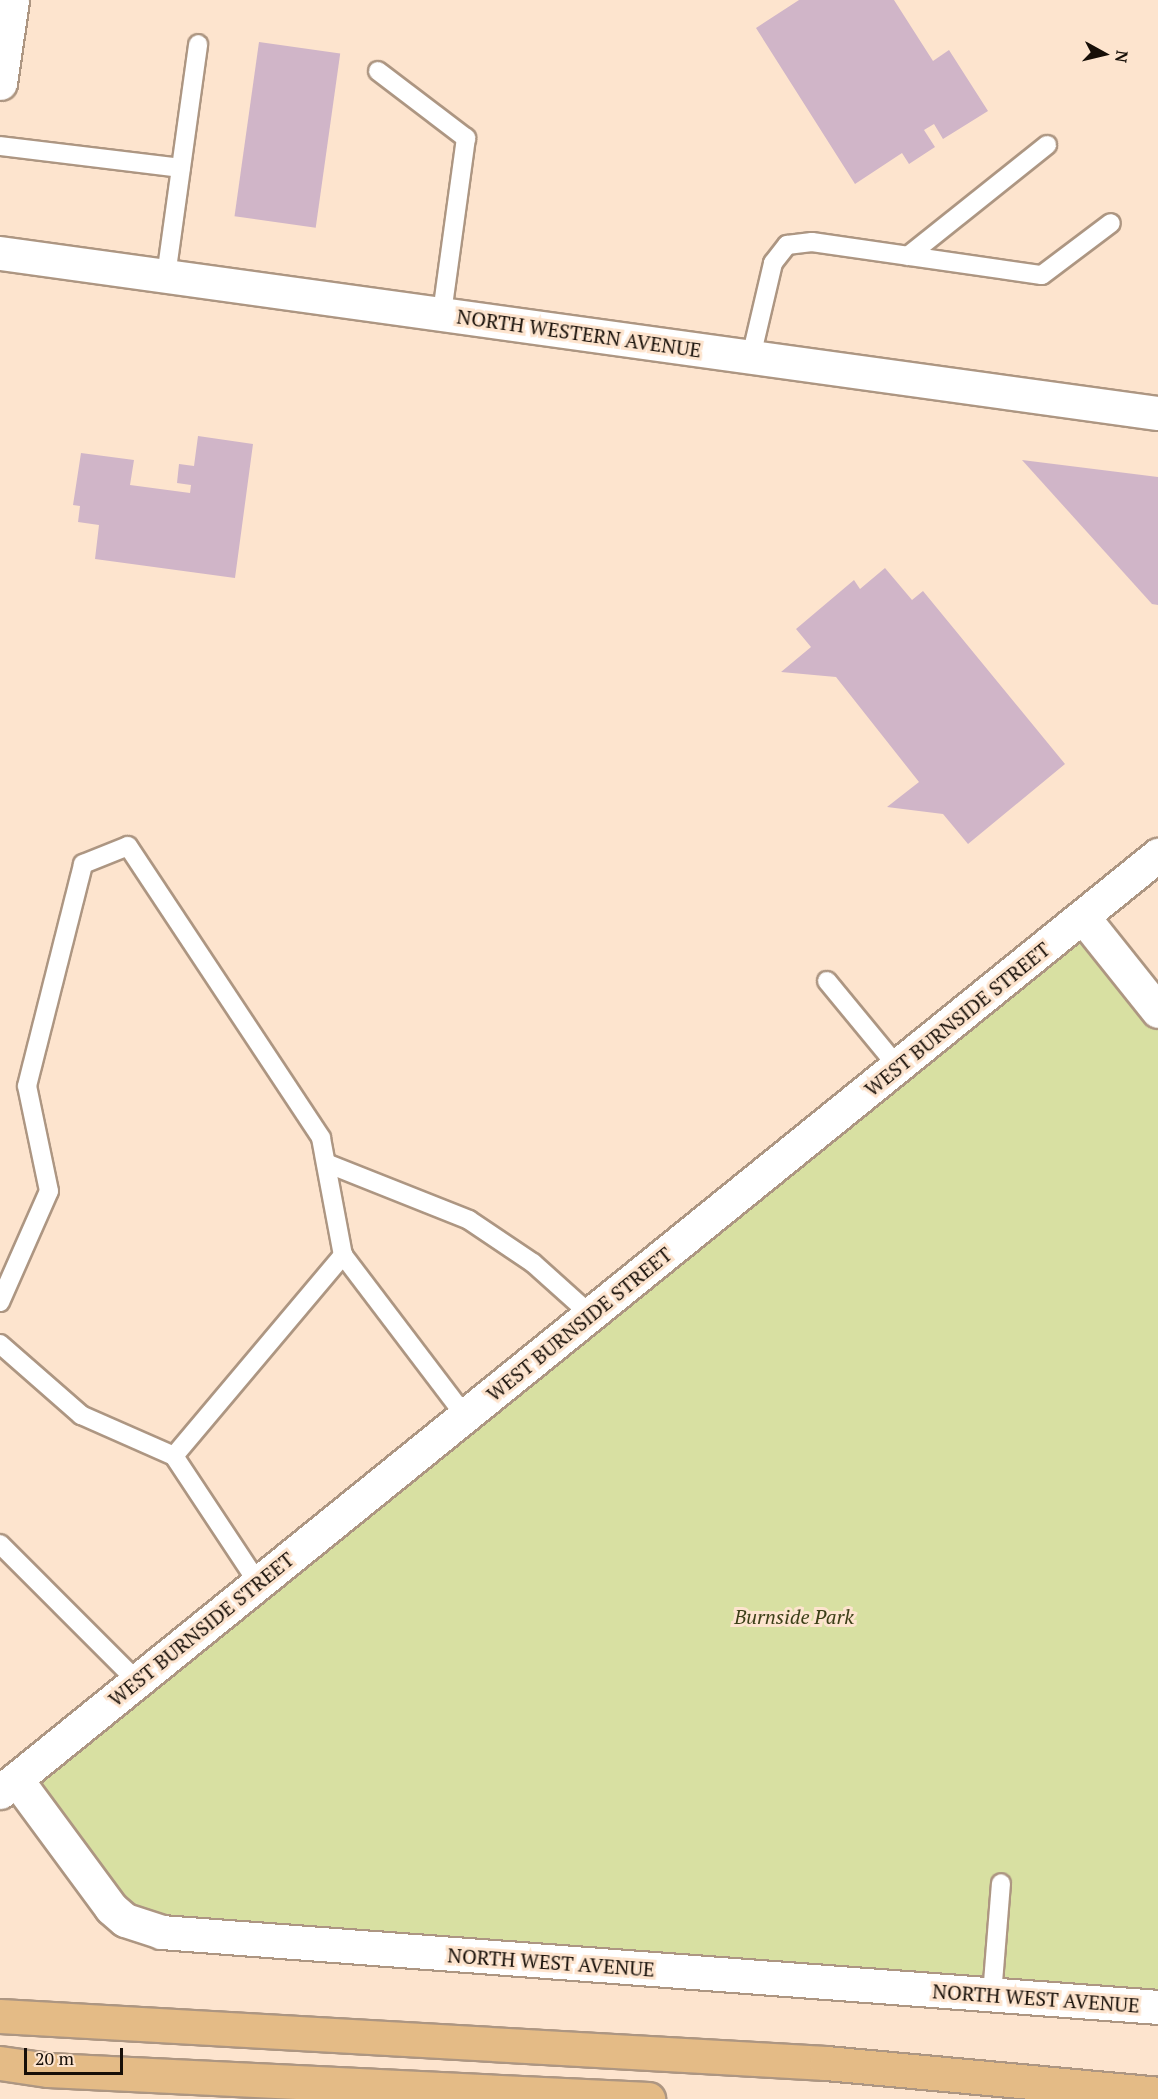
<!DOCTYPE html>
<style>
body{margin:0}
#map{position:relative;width:1158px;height:2099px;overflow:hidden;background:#fde4ce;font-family:"PT Serif",serif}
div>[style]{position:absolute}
.green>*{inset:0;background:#d8e0a2}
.building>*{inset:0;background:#d0b5c8;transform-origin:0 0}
.roads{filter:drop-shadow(2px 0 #ad9682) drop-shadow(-2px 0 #ad9682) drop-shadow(0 2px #ad9682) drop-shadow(0 -2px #ad9682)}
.service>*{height:18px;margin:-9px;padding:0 9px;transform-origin:9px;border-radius:9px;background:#fff}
.minor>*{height:33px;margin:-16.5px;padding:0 16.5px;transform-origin:16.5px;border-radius:16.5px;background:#fff}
.tertiary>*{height:33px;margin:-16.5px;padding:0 16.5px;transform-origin:16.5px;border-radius:16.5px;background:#fff}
.secondary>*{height:33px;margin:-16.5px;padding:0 16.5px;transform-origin:16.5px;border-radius:16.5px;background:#fff}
.primary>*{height:33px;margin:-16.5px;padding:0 16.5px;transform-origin:16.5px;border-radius:16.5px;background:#e4bb86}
span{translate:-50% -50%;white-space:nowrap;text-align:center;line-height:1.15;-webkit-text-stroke:6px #fde4ce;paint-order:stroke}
.street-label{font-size:20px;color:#170f08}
.park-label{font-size:20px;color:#3b3e17;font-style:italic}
.north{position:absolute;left:1074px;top:24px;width:60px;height:60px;-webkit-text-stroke:4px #fde4ce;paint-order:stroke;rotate:98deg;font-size:16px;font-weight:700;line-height:24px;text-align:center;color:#170f08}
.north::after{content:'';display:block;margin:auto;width:21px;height:27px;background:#170f08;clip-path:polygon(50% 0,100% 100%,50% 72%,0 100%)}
.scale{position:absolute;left:24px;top:2048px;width:99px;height:27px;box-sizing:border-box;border:3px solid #170f08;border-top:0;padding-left:8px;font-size:18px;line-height:21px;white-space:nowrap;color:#170f08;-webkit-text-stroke:4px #fde4ce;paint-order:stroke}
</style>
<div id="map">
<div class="green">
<i style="clip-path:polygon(1083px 917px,1158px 1011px,1158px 2007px,125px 1920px,16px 1779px)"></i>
</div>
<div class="building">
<i style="clip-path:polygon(799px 0,894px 0,933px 61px,949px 50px,988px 111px,943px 139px,934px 124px,924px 130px,935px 147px,909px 164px,902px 153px,855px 184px,756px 28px)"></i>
<i style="left:259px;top:42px;width:82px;height:176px;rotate:8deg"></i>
<i style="clip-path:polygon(198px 436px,253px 444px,235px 578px,95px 559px,99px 525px,78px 522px,80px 506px,73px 505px,81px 453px,134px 460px,130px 485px,190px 493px,191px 485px,177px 483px,179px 464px,194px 466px)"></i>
<i style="clip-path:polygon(1022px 460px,1158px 477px,1158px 605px,1152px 604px)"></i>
<i style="clip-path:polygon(885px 568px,912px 600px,923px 591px,1065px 764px,968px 844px,943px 814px,887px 807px,919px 782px,836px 677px,781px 672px,811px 647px,796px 629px,854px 580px,860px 589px)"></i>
</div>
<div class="roads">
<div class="service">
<i style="left:378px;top:71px;width:111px;rotate:37.3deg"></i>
<i style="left:466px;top:138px;width:178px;rotate:97.8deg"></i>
<i style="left:0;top:146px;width:182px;rotate:6.9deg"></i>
<i style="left:908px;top:256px;width:178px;rotate:-38.6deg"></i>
<i style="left:166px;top:276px;width:234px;rotate:-82.1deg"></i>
<i style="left:751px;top:357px;width:97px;rotate:-76.8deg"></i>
<i style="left:773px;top:263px;width:23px;rotate:-52deg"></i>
<i style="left:787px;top:245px;width:25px;rotate:-7deg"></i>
<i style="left:812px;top:242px;width:232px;rotate:8.2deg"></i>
<i style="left:1042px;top:275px;width:86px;rotate:-37deg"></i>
<i style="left:827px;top:981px;width:112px;rotate:50.5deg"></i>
<i style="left:326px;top:1163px;width:154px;rotate:21.7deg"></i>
<i style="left:469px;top:1220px;width:77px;rotate:33.9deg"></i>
<i style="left:533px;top:1263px;width:78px;rotate:41.9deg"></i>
<i style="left:0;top:1302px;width:121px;rotate:-66.2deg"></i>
<i style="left:49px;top:1191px;width:107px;rotate:-101.8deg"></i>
<i style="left:27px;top:1086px;width:229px;rotate:-75.8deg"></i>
<i style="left:83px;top:864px;width:48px;rotate:-21.8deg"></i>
<i style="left:128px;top:846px;width:350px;rotate:56.5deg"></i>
<i style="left:321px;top:1138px;width:119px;rotate:79.4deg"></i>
<i style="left:343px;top:1255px;width:202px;rotate:52.8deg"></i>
<i style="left:0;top:1344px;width:108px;rotate:41.2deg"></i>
<i style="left:81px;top:1415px;width:102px;rotate:23.8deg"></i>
<i style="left:174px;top:1456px;width:152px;rotate:56.5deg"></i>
<i style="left:174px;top:1456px;width:263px;rotate:-49.9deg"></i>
<i style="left:0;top:1544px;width:194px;rotate:45deg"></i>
<i style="left:992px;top:1995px;width:112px;rotate:-85.4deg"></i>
</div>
<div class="minor">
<i style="left:0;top:83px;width:84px;rotate:-81.8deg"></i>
<i style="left:1083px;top:917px;width:120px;rotate:51.4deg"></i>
<i style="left:16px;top:1779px;width:160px;rotate:53.6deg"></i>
<i style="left:111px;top:1908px;width:18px;rotate:41deg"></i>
<i style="left:125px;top:1920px;width:38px;rotate:18deg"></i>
<i style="left:161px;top:1932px;width:1000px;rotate:4.3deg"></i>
</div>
<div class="tertiary">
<i style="left:0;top:253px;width:1169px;rotate:7.87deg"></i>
</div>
<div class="secondary">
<i style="left:0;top:1792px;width:1490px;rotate:-38.98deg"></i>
</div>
<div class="primary">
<i style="left:0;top:2016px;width:827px;rotate:3.26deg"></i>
<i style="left:826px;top:2063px;width:333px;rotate:5.3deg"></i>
<i style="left:0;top:2063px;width:49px;rotate:8.3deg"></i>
<i style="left:48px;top:2070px;width:601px;rotate:2.77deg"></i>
</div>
</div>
<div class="street-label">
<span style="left:579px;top:333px;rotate:8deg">NORTH WESTERN AVENUE</span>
<span style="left:957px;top:1019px;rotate:-39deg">WEST BURNSIDE STREET</span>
<span style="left:579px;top:1324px;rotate:-39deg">WEST BURNSIDE STREET</span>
<span style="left:201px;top:1629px;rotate:-39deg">WEST BURNSIDE STREET</span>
<span style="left:551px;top:1962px;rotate:4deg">NORTH WEST AVENUE</span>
<span style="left:1036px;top:1998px;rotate:4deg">NORTH WEST AVENUE</span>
</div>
<div class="park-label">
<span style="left:794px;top:1616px">Burnside Park</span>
</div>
<div class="north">N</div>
<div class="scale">20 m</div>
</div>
